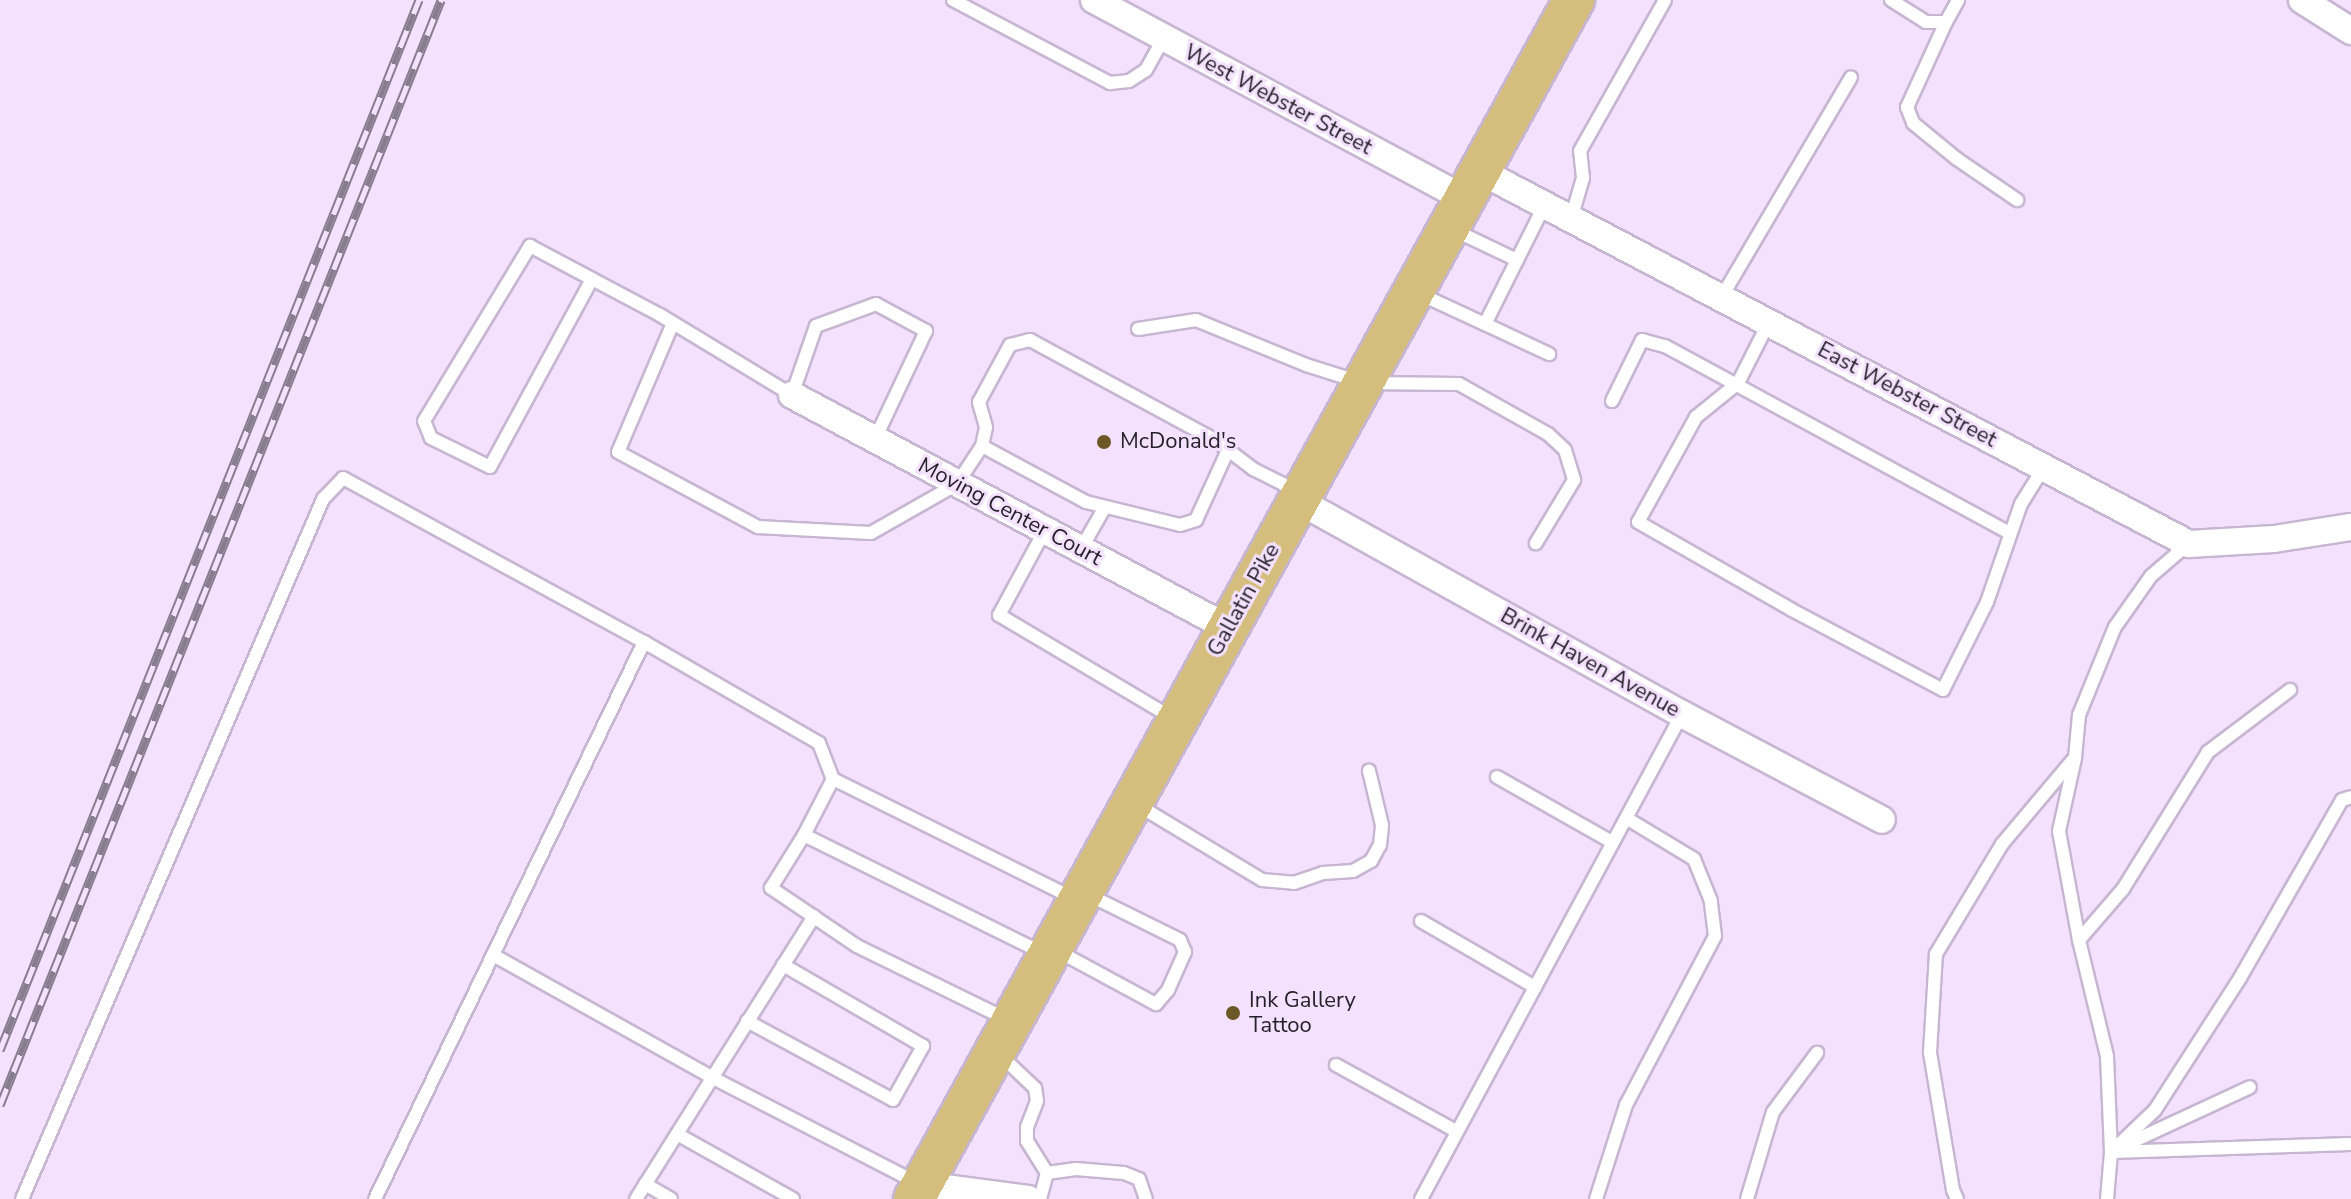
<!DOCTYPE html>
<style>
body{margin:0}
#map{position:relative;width:2351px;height:1199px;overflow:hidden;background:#f3e1fd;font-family:"Nunito Sans",sans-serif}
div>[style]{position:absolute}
.roads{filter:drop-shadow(2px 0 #c7b6d1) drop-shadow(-2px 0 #c7b6d1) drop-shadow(0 2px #c7b6d1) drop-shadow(0 -2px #c7b6d1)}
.lane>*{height:12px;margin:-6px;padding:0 6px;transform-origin:6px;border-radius:6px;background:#fff}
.street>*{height:26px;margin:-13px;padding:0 13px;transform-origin:13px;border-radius:13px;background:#fff}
.primary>*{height:40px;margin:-20px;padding:0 20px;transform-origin:20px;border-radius:20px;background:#d5bd7e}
.rail>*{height:9px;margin-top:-4.5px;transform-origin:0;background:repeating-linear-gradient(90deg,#f3e1fd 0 18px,#887c8f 0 36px);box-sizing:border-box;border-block:2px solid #887c8f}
.dots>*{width:22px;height:22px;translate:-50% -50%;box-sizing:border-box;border:4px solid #f3e1fd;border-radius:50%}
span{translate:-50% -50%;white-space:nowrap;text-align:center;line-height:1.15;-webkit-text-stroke:6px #f3e1fd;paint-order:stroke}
.street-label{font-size:22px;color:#27212b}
.poi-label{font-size:22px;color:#27212b}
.left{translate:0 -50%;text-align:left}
</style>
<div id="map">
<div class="roads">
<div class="lane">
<i style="left:953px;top:0;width:178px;rotate:27.9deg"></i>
<i style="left:1110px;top:83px;width:19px;rotate:-6deg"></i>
<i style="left:1129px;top:81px;width:20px;rotate:-33deg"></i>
<i style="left:1146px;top:70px;width:37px;rotate:-61deg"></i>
<i style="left:1891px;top:0;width:41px;rotate:32.2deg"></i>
<i style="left:1926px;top:22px;width:20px"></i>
<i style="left:1946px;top:22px;width:25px;rotate:-61deg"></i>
<i style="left:1946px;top:22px;width:94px;rotate:114.6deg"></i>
<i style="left:1907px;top:107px;width:17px;rotate:69deg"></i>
<i style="left:1913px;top:123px;width:57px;rotate:39.3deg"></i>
<i style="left:1957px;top:159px;width:73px;rotate:34.3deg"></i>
<i style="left:1571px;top:219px;width:43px;rotate:-73.7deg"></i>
<i style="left:1583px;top:178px;width:27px;rotate:-96deg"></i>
<i style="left:1580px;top:151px;width:173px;rotate:-60.6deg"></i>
<i style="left:1454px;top:230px;width:70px;rotate:25.5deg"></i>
<i style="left:592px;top:279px;width:214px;rotate:118.5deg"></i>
<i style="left:490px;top:467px;width:66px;rotate:-153.8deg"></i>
<i style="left:431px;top:438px;width:18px;rotate:-112deg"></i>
<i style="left:424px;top:421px;width:205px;rotate:-58.8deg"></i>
<i style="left:530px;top:246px;width:70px;rotate:28deg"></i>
<i style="left:592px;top:279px;width:77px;rotate:27.9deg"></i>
<i style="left:660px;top:315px;width:154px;rotate:31.2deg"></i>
<i style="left:792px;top:395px;width:73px;rotate:-70.8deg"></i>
<i style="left:816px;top:326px;width:64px;rotate:-20.1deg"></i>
<i style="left:876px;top:304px;width:57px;rotate:28.4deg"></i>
<i style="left:926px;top:331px;width:119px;rotate:115.3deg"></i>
<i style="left:1420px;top:294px;width:72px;rotate:24.8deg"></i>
<i style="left:1485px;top:324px;width:134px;rotate:-63.4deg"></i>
<i style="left:1721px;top:298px;width:256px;rotate:-59.5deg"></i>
<i style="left:1769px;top:322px;width:68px;rotate:116.9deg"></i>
<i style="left:1738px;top:383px;width:54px;rotate:141deg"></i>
<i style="left:1696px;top:417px;width:120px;rotate:118.9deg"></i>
<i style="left:1638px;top:522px;width:177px;rotate:29.7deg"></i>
<i style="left:1792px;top:610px;width:171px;rotate:27.9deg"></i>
<i style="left:1943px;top:690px;width:98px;rotate:-63.4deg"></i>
<i style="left:1987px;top:602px;width:104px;rotate:-70.9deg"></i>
<i style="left:2021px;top:504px;width:44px;rotate:-58.1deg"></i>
<i style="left:673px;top:323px;width:140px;rotate:113.1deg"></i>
<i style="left:618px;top:452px;width:159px;rotate:28.2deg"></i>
<i style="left:758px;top:527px;width:113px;rotate:3deg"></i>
<i style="left:871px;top:533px;width:99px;rotate:-29.7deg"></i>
<i style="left:957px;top:484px;width:45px;rotate:-56.7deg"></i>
<i style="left:982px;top:446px;width:19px;rotate:-78deg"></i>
<i style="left:986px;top:427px;width:26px;rotate:-106deg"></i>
<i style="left:979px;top:402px;width:65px;rotate:-61.5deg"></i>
<i style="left:1010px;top:345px;width:21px;rotate:-14deg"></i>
<i style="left:1030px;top:340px;width:210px;rotate:28.4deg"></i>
<i style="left:1215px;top:440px;width:48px;rotate:37.3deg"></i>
<i style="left:1253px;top:469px;width:49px;rotate:26.6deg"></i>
<i style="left:1485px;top:324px;width:71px;rotate:25.1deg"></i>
<i style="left:1138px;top:329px;width:59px;rotate:-8.8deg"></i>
<i style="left:1196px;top:320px;width:119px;rotate:22.2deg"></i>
<i style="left:1306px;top:365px;width:60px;rotate:17.5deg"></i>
<i style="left:1363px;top:383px;width:96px;rotate:0.6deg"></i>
<i style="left:1459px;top:384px;width:102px;rotate:29.3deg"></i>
<i style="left:1548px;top:434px;width:23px;rotate:43deg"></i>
<i style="left:1565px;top:450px;width:31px;rotate:73deg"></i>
<i style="left:1574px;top:480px;width:74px;rotate:121.1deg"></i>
<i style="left:1612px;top:401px;width:68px;rotate:-63.8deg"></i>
<i style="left:1642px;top:340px;width:24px;rotate:15deg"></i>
<i style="left:1665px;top:346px;width:390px;rotate:28.5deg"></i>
<i style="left:982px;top:446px;width:118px;rotate:28.3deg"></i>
<i style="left:1086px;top:502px;width:97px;rotate:13.7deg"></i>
<i style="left:1180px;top:525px;width:17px;rotate:-17deg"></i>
<i style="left:1196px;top:520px;width:77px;rotate:-65.4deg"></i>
<i style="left:1045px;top:530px;width:97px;rotate:118.4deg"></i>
<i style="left:999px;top:615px;width:200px;rotate:30.7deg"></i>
<i style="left:1081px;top:549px;width:48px;rotate:-60.3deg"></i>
<i style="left:1497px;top:777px;width:132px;rotate:29.5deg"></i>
<i style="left:1136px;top:804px;width:147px;rotate:31.1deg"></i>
<i style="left:1262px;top:880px;width:32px;rotate:5deg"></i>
<i style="left:1294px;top:883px;width:31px;rotate:-19deg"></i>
<i style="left:1323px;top:873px;width:30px;rotate:-4deg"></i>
<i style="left:1353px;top:871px;width:21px;rotate:-29deg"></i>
<i style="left:1371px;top:861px;width:18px;rotate:-61deg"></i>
<i style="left:1380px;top:845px;width:20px;rotate:-84deg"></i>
<i style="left:1382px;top:825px;width:56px;rotate:-103.5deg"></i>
<i style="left:804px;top:835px;width:267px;rotate:26.3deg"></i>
<i style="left:1421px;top:921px;width:132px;rotate:30.1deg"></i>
<i style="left:2079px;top:940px;width:67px;rotate:-49.2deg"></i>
<i style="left:2123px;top:889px;width:161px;rotate:-58.2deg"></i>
<i style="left:2208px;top:752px;width:103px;rotate:-37.1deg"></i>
<i style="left:1056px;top:950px;width:114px;rotate:28.4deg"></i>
<i style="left:1156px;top:1004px;width:18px;rotate:-49deg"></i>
<i style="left:1168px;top:990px;width:42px;rotate:-65.9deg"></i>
<i style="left:1185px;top:952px;width:13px;rotate:-113deg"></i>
<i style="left:1180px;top:940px;width:104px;rotate:-153.7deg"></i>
<i style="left:493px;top:955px;width:254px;rotate:29.2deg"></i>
<i style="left:715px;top:1079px;width:225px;rotate:27.2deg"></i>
<i style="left:1008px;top:1020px;width:168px;rotate:-153.9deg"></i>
<i style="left:857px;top:946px;width:104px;rotate:-146deg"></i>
<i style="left:771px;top:888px;width:62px;rotate:-58.1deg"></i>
<i style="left:804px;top:835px;width:63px;rotate:-62.6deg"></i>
<i style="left:833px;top:779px;width:268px;rotate:26.4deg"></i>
<i style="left:747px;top:1021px;width:166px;rotate:28.4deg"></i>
<i style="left:893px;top:1100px;width:62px;rotate:-60.9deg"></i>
<i style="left:923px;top:1046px;width:162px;rotate:-149.9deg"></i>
<i style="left:999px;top:1054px;width:50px;rotate:43.4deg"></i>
<i style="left:1035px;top:1088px;width:13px;rotate:81deg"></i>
<i style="left:1037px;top:1101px;width:28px;rotate:111deg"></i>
<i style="left:1027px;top:1127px;width:14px;rotate:90deg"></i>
<i style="left:1027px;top:1141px;width:38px;rotate:58deg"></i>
<i style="left:1336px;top:1065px;width:137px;rotate:28.8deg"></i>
<i style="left:677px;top:1134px;width:133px;rotate:29.3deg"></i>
<i style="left:2121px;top:1147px;width:142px;rotate:-24.9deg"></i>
<i style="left:2111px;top:1152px;width:61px;rotate:-43.7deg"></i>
<i style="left:2155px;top:1110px;width:157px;rotate:-57.2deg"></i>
<i style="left:2240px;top:978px;width:205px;rotate:-60.2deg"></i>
<i style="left:2342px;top:800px;width:9px;rotate:-18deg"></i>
<i style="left:2111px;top:1152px;width:240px;rotate:-1.9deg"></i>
<i style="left:645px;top:1184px;width:30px;rotate:30deg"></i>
<i style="left:22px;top:1199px;width:762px;rotate:-66.73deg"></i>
<i style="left:323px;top:499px;width:29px;rotate:-46deg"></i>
<i style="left:343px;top:478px;width:343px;rotate:28.6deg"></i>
<i style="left:375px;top:1199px;width:619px;rotate:-64.22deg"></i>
<i style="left:644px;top:642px;width:202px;rotate:30deg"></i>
<i style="left:819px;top:743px;width:39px;rotate:69deg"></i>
<i style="left:636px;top:1199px;width:334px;rotate:-57.8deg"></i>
<i style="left:1040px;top:1199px;width:27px;rotate:-75deg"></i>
<i style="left:1047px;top:1173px;width:29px;rotate:-8deg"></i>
<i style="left:1076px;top:1169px;width:48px;rotate:4.8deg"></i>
<i style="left:1124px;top:1173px;width:16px;rotate:22deg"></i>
<i style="left:1139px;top:1179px;width:21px;rotate:71deg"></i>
<i style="left:1421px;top:1199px;width:551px;rotate:-61.71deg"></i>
<i style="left:1596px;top:1199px;width:99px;rotate:-72.3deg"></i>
<i style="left:1626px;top:1105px;width:191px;rotate:-62.2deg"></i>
<i style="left:1715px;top:936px;width:35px;rotate:-97deg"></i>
<i style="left:1711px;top:901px;width:45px;rotate:-112deg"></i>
<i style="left:1694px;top:859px;width:79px;rotate:-148.9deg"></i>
<i style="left:1747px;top:1199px;width:91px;rotate:-73.4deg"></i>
<i style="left:1773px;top:1112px;width:74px;rotate:-53.3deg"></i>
<i style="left:1957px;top:1199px;width:10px;rotate:-114deg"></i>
<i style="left:1953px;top:1190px;width:140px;rotate:-99.5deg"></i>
<i style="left:1930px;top:1052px;width:98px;rotate:-86.5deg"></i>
<i style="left:1936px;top:954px;width:128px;rotate:-59deg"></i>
<i style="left:2002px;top:844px;width:109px;rotate:-49.9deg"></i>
<i style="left:2107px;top:1199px;width:47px;rotate:-85.1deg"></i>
<i style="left:2111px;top:1152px;width:96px;rotate:-92.4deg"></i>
<i style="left:2107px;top:1056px;width:119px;rotate:-103.6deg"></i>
<i style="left:2079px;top:940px;width:111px;rotate:-100.4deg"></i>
<i style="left:2059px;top:831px;width:75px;rotate:-77.6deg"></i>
<i style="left:2075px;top:758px;width:43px;rotate:-84.7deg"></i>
<i style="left:2079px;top:715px;width:95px;rotate:-67.8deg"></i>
<i style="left:2115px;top:627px;width:62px;rotate:-54.8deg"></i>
<i style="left:2151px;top:576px;width:49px;rotate:-40.9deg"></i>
</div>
<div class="street">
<i style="left:1094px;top:0;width:420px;rotate:28.2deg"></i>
<i style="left:2302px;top:0;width:58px;rotate:32.3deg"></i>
<i style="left:1480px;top:171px;width:801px;rotate:27.75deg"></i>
<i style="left:2189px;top:544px;width:85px;rotate:-3.4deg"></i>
<i style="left:2274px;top:539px;width:78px;rotate:-8.9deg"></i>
<i style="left:792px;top:395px;width:494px;rotate:28.1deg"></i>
<i style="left:1299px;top:501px;width:438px;rotate:29.1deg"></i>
<i style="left:1682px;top:714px;width:226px;rotate:27.9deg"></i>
<i style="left:922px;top:1185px;width:107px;rotate:7.5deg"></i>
</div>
<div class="primary">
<i style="left:914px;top:1199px;width:1369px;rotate:-61.17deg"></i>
</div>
</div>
<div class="rail">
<i style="left:0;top:1050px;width:1131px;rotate:-68.25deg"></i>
<i style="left:0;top:1105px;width:1190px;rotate:-68.24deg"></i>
</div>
<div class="dots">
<i style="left:1104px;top:442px;background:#6c5726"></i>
<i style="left:1233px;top:1013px;background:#6c5726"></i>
</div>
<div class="street-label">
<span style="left:1278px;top:100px;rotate:28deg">West Webster Street</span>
<span style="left:1907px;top:395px;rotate:28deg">East Webster Street</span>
<span style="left:1010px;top:512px;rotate:28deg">Moving Center Court</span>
<span style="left:1244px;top:600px;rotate:-61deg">Gallatin Pike</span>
<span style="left:1590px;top:663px;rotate:29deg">Brink Haven Avenue</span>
</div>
<div class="poi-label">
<span class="left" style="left:1120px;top:442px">McDonald's</span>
<span class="left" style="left:1249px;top:1013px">Ink Gallery<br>Tattoo</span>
</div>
</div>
